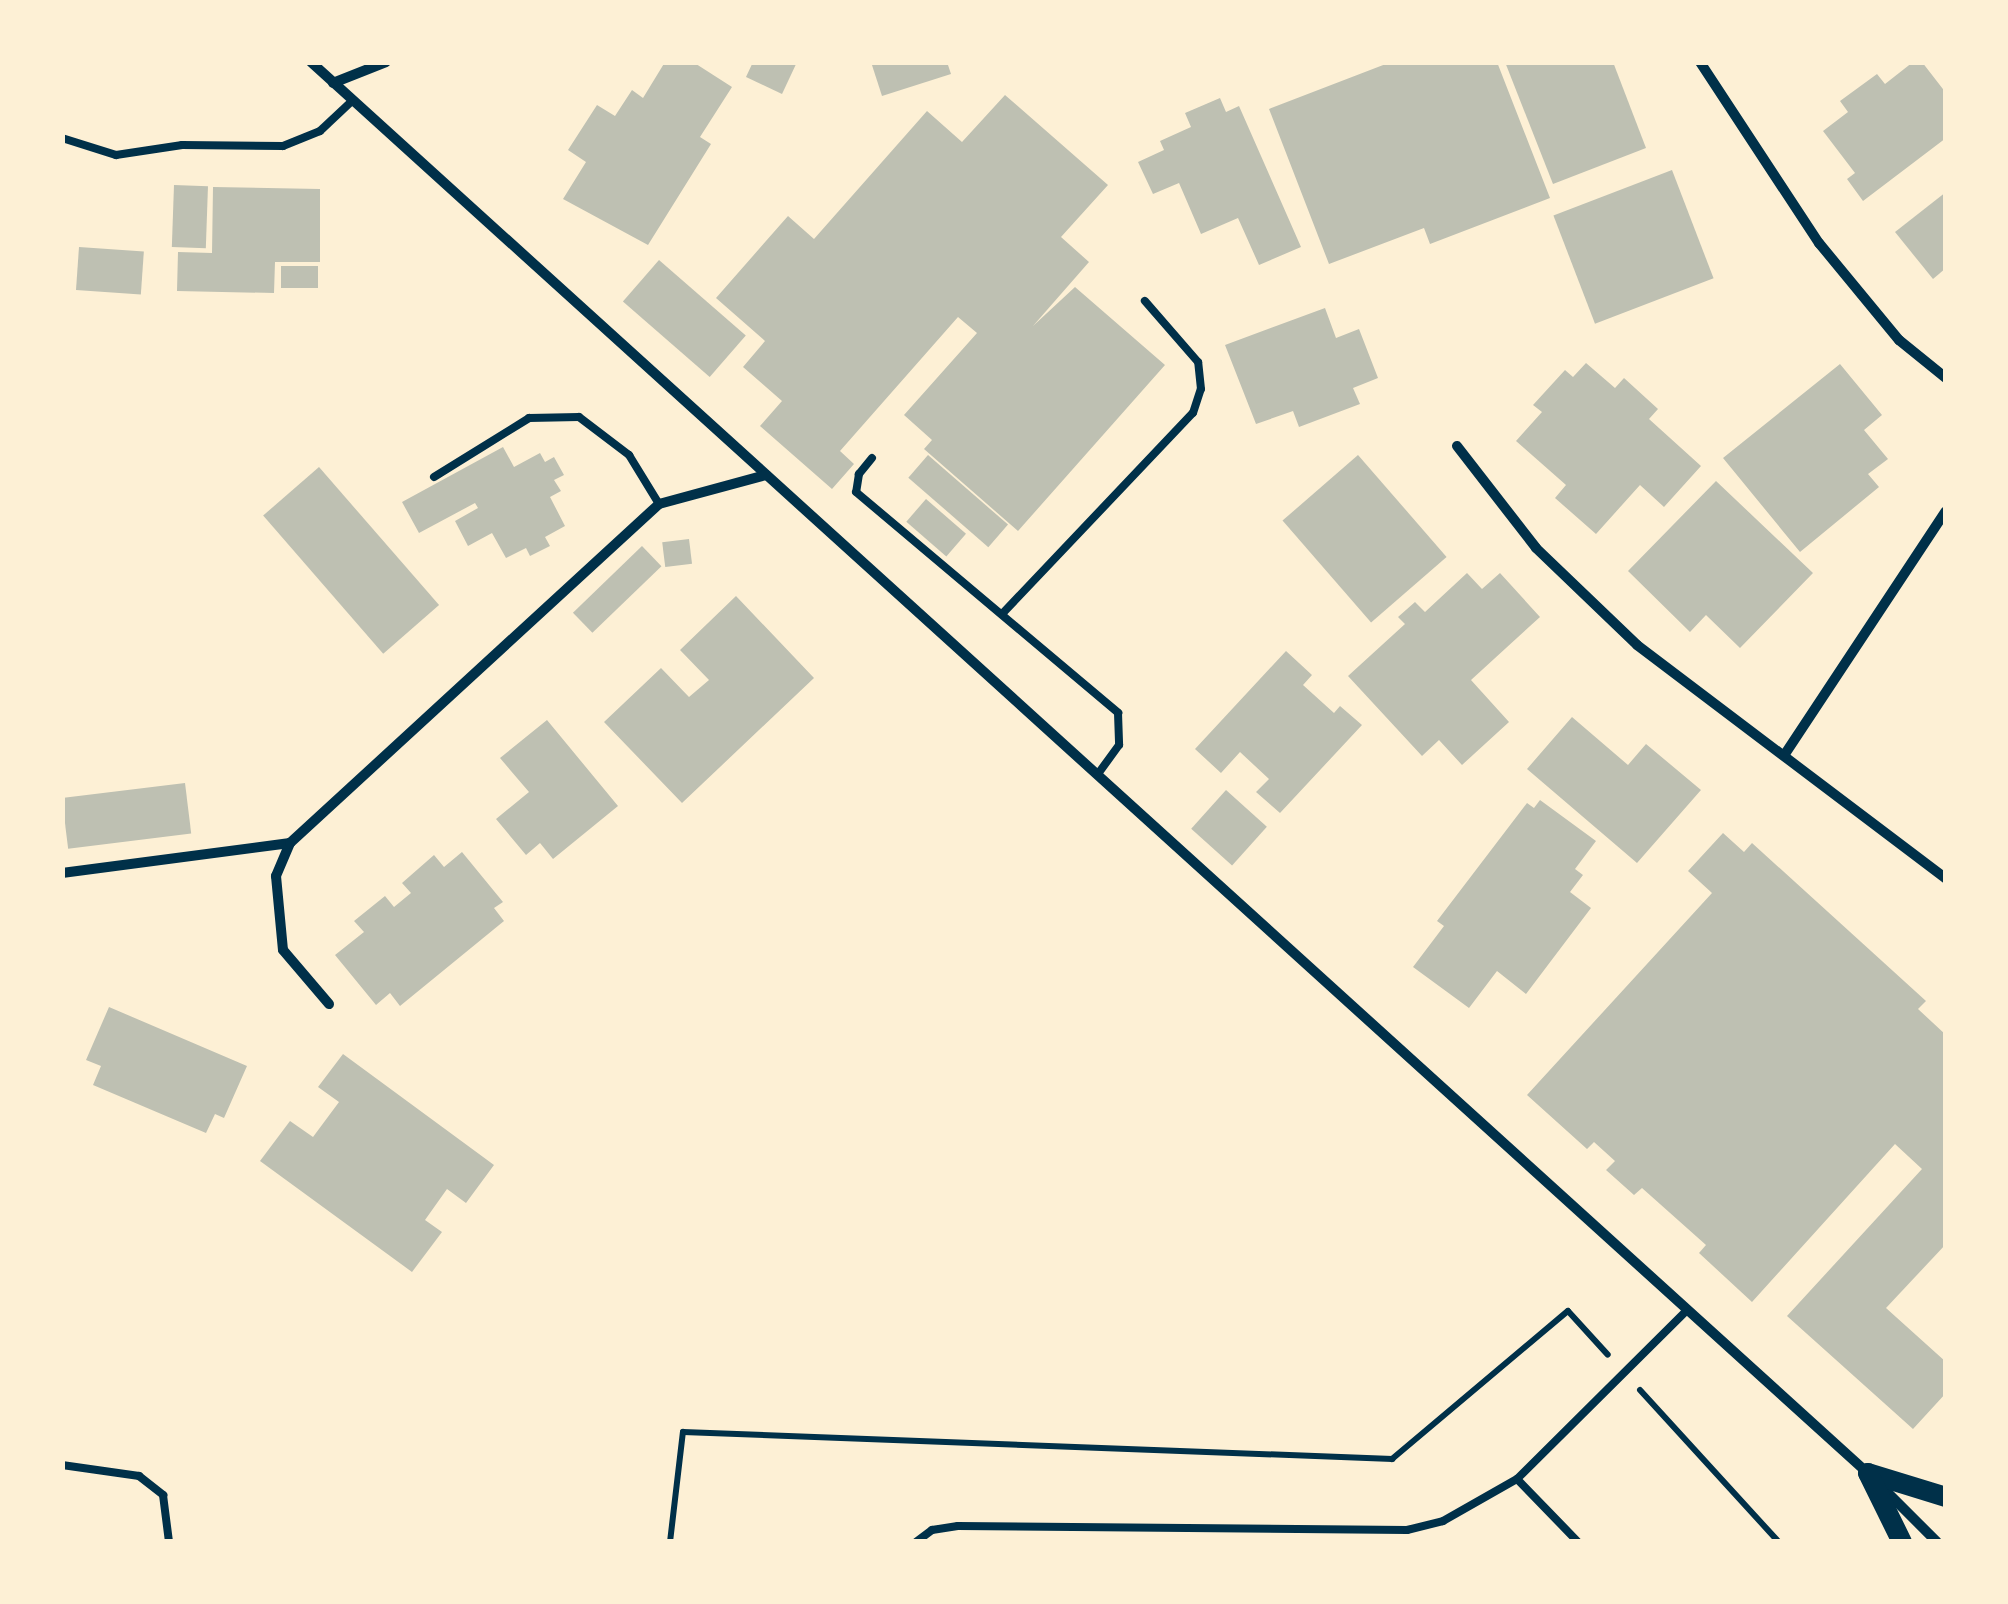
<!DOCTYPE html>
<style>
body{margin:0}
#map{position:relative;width:2008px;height:1604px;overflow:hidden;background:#fdf0d5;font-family:"Crimson Pro",serif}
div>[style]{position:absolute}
.building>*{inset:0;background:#bec0b2;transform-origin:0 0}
.path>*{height:6px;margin:-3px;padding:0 3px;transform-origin:3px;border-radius:3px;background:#003049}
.service>*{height:8px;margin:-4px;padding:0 4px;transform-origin:4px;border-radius:4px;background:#003049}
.minor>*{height:10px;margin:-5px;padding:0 5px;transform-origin:5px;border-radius:5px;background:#003049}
.secondary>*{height:20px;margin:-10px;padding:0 10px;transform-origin:10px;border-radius:10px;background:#003049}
span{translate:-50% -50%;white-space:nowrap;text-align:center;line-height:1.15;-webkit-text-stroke:10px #fdf0d5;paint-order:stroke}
.frame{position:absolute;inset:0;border:65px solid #fdf0d5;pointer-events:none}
</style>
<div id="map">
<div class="building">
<i style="clip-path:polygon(665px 62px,693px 62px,732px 87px,700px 137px,711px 144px,648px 245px,563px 199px,586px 162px,568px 150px,597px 105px,615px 116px,632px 90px,643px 98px)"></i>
<i style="clip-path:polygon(753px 62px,797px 62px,782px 94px,746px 77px)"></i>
<i style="clip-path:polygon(871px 62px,947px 62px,951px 74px,882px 96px)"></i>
<i style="clip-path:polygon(1391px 62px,1497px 62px,1550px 198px,1430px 244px,1424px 228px,1329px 264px,1269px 109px)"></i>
<i style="clip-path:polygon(1505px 62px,1613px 62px,1646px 148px,1553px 184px)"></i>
<i style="clip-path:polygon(1913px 62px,1922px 62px,1946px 93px,1946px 138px,1863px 201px,1847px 179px,1855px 173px,1823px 131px,1848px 112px,1840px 101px,1877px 74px,1885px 84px)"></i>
<i style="clip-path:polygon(1005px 95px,1108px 185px,1061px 237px,1089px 262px,1033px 326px,1075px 287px,1165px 365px,1018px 531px,924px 449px,932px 440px,904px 415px,977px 333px,958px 317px,840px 451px,854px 464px,832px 489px,760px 426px,782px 401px,743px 367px,765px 341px,716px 298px,788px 216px,814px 239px,927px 111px,962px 142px)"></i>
<i style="clip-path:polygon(1220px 98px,1226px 112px,1239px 106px,1301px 247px,1259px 265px,1238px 218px,1201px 234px,1179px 183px,1153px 194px,1138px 162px,1164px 150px,1160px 141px,1191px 127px,1185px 113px)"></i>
<i style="left:1672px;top:170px;width:116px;height:127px;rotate:69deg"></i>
<i style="left:174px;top:185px;width:34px;height:62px;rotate:2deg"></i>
<i style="clip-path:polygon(213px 187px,320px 189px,320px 262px,275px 262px,274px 293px,177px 291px,178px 252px,212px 253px)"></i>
<i style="clip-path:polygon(1946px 192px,1946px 268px,1933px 279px,1895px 232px)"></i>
<i style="left:79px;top:247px;width:65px;height:43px;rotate:4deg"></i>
<i style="left:659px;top:260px;width:115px;height:55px;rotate:41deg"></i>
<i style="left:281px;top:266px;width:37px;height:22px"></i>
<i style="clip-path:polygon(1325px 308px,1336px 338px,1359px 329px,1378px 378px,1353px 388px,1360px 404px,1299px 427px,1293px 411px,1256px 424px,1225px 345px)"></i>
<i style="clip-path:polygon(1586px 363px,1615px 388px,1624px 378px,1658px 409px,1649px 419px,1701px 466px,1664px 507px,1640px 485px,1596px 534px,1555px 498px,1566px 485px,1516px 441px,1542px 412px,1533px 405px,1565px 370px,1573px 377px)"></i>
<i style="clip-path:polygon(1840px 364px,1882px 415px,1864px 430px,1888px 459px,1868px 474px,1879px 487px,1800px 552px,1723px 458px)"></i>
<i style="clip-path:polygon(503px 447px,514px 467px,540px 453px,545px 462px,554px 457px,564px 475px,554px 480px,561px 491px,550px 497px,565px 526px,545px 537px,550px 546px,530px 556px,526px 548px,506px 558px,492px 533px,468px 546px,455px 521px,478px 508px,475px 503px,419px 533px,402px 502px)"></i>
<i style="left:928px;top:455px;width:106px;height:30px;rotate:41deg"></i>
<i style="left:1358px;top:455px;width:135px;height:100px;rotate:49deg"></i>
<i style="left:319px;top:467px;width:183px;height:74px;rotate:49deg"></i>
<i style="clip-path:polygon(1716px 481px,1813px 573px,1740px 648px,1706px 615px,1690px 632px,1628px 571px)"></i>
<i style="left:926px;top:499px;width:53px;height:30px;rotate:41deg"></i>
<i style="left:689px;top:539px;width:25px;height:27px;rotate:83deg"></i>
<i style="left:642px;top:546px;width:28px;height:96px;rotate:46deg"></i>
<i style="clip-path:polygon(1467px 573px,1482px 589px,1500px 573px,1540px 617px,1471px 680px,1509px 722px,1462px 765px,1439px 740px,1422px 756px,1348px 676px,1405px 624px,1398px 617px,1415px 602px,1425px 612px)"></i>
<i style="clip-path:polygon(736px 596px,814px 678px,682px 803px,604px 722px,661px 668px,689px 697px,709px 680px,680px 650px)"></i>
<i style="clip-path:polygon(1286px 651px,1312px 675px,1303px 685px,1334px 713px,1340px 706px,1362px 725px,1280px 813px,1256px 792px,1269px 779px,1240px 752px,1221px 773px,1195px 749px)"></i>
<i style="clip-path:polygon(1572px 717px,1628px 765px,1646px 744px,1701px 790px,1637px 863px,1527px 769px)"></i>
<i style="clip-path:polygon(547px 720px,618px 806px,553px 859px,540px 843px,526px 855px,496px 819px,529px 792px,500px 758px)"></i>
<i style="left:185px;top:783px;width:51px;height:124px;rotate:83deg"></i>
<i style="left:1226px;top:790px;width:55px;height:52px;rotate:42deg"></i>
<i style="clip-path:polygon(1540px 800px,1596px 841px,1575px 869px,1583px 875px,1570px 892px,1591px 908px,1526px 994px,1497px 971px,1469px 1008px,1413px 967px,1444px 926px,1437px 921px,1527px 803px,1534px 808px)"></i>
<i style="clip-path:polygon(1723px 833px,1744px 852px,1752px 843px,1926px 1001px,1918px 1009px,1946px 1035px,1946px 1244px,1886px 1308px,1946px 1362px,1946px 1393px,1913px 1429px,1787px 1316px,1922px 1169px,1895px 1144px,1752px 1302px,1699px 1253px,1706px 1245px,1642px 1188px,1634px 1195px,1606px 1170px,1615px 1161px,1594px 1142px,1587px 1149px,1527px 1095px,1712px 893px,1688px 871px)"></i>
<i style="clip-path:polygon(462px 852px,503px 902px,494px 908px,504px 921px,400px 1006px,390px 993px,376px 1005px,335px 955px,364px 932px,354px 921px,385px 896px,394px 907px,411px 893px,402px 883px,434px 855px,444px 867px)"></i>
<i style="clip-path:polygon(109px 1007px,247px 1066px,224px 1118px,215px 1114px,206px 1133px,93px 1085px,101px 1066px,86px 1060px)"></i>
<i style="clip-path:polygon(343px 1054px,494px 1165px,466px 1203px,447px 1189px,425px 1220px,442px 1232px,412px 1272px,260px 1161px,290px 1121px,313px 1137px,339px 1102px,318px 1087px)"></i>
</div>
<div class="path">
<i style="left:1640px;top:1390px;width:206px;rotate:47.6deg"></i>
<i style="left:670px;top:1542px;width:111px;rotate:-83.3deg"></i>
<i style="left:683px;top:1432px;width:710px;rotate:2.18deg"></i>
<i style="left:1392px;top:1459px;width:230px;rotate:-40.1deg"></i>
<i style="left:1568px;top:1311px;width:59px;rotate:47.7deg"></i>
</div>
<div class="service">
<i style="left:62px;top:138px;width:57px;rotate:17.5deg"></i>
<i style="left:116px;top:155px;width:67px;rotate:-8.6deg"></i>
<i style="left:182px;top:145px;width:101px;rotate:0.6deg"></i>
<i style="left:283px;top:146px;width:40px;rotate:-22deg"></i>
<i style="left:320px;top:131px;width:44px;rotate:-43.2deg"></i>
<i style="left:872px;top:458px;width:21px;rotate:129deg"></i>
<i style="left:859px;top:474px;width:18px;rotate:99deg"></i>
<i style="left:856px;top:492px;width:343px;rotate:40.1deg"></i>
<i style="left:1118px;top:713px;width:32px;rotate:88deg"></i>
<i style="left:1119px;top:745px;width:37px;rotate:126deg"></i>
<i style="left:434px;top:477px;width:112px;rotate:-31.8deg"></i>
<i style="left:529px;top:418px;width:50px;rotate:-1.1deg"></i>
<i style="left:579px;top:417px;width:63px;rotate:37.2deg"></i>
<i style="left:629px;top:455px;width:57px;rotate:58.5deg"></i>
<i style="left:1002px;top:614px;width:277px;rotate:-46.5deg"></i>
<i style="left:1193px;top:413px;width:25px;rotate:-72deg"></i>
<i style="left:1201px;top:389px;width:27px;rotate:-96deg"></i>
<i style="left:1198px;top:362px;width:81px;rotate:-131deg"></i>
<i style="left:62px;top:1465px;width:78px;rotate:8.1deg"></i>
<i style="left:139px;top:1476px;width:31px;rotate:38deg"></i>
<i style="left:163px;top:1495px;width:47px;rotate:82.7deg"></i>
<i style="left:1517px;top:1479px;width:88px;rotate:45.9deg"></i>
<i style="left:916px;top:1542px;width:20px;rotate:-37deg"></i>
<i style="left:932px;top:1530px;width:26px;rotate:-9deg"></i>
<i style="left:958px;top:1526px;width:449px;rotate:0.5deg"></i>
<i style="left:1407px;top:1530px;width:37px;rotate:-14deg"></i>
<i style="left:1443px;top:1521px;width:85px;rotate:-29.6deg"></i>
<i style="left:1517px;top:1479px;width:240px;rotate:-44.8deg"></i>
</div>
<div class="minor">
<i style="left:311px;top:62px;width:2103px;rotate:42.19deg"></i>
<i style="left:1700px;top:62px;width:217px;rotate:56.7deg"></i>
<i style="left:1819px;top:243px;width:126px;rotate:50.5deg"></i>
<i style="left:1899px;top:340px;width:60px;rotate:39deg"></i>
<i style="left:333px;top:83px;width:57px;rotate:-21.6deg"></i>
<i style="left:1457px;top:446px;width:129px;rotate:52.2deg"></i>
<i style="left:1536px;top:548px;width:140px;rotate:43.8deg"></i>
<i style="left:1637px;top:645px;width:388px;rotate:37.1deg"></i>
<i style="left:1785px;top:754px;width:291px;rotate:-56.5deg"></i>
<i style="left:290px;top:843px;width:36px;rotate:113deg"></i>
<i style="left:276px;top:876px;width:74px;rotate:84.6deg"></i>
<i style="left:283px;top:950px;width:71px;rotate:49.6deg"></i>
<i style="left:62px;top:873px;width:230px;rotate:-7.5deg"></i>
<i style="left:290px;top:843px;width:501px;rotate:-42.57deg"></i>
<i style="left:659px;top:504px;width:111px;rotate:-15.2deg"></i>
<i style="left:1881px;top:1486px;width:79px;rotate:45deg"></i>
</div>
<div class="secondary">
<i style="left:1868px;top:1473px;width:82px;rotate:17.1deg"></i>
<i style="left:1868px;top:1473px;width:77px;rotate:63.8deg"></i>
</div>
<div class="frame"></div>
</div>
